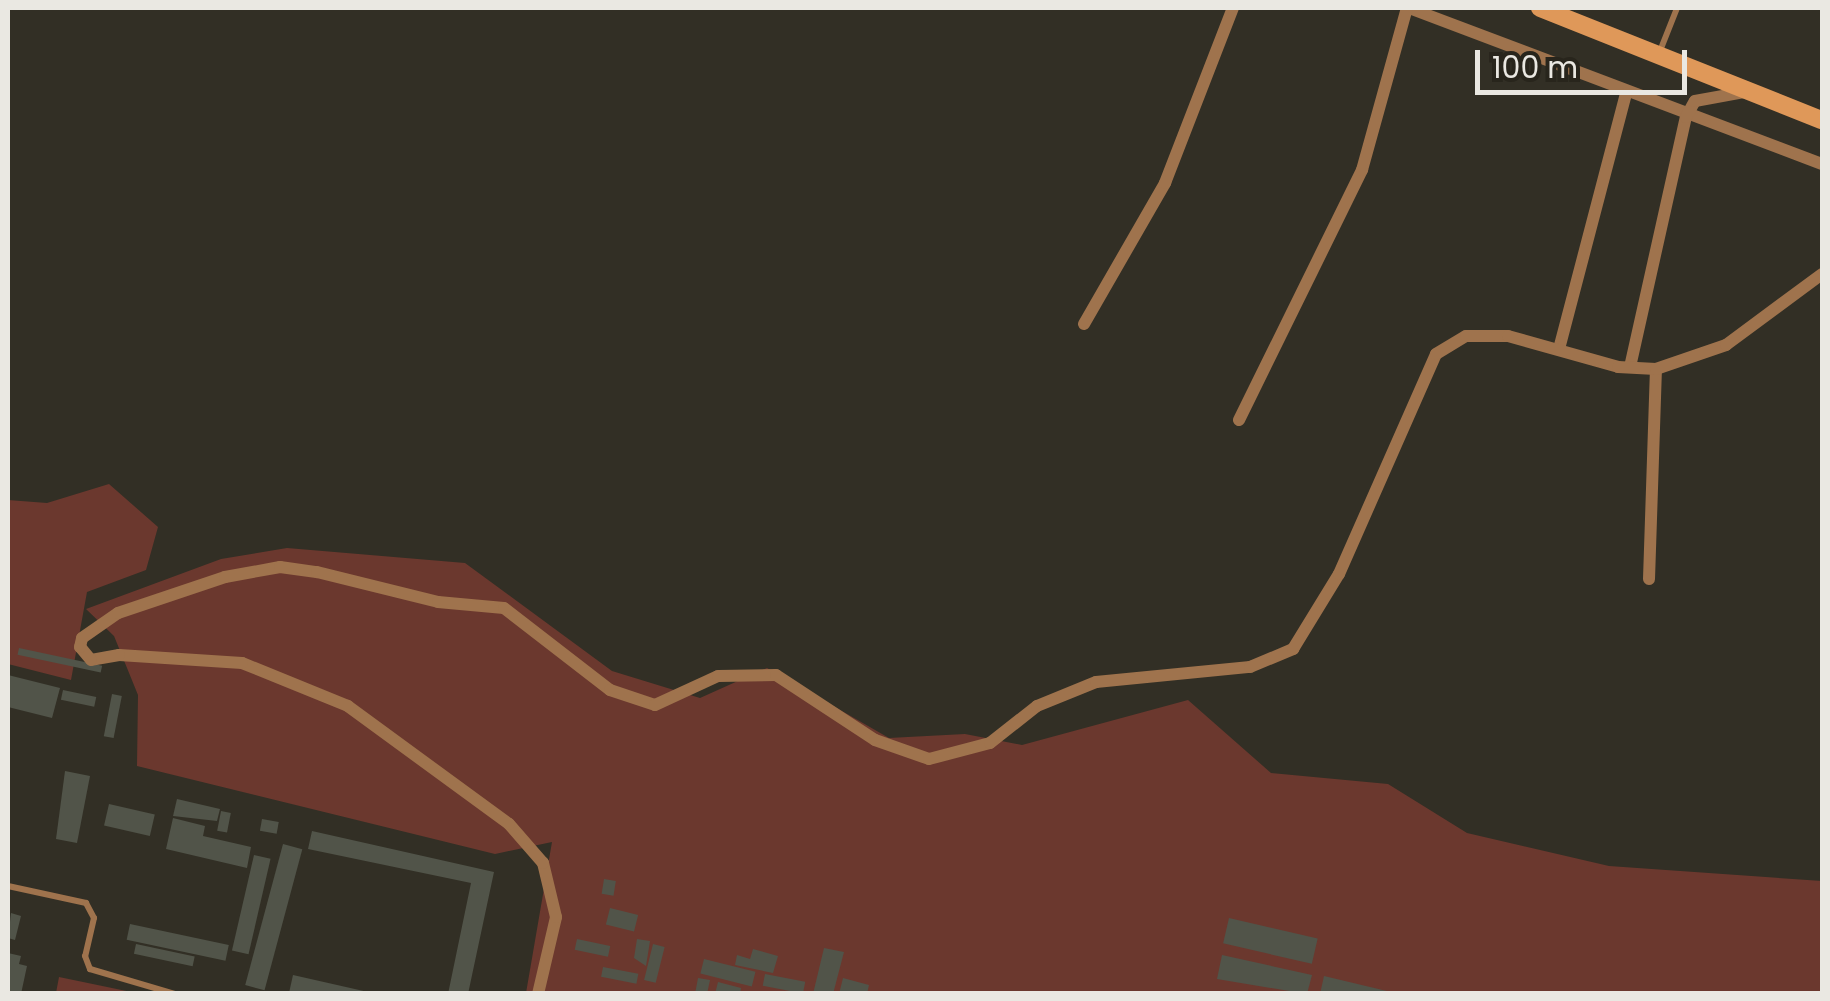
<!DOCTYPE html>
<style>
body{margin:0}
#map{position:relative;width:1830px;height:1001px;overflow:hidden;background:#322f25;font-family:Poppins,sans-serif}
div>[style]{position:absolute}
.green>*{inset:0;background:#6b382e}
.building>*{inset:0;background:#515449;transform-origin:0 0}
.lane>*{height:6px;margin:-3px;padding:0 3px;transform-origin:3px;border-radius:3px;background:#9f734d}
.street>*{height:12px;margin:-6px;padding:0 6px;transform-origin:6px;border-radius:6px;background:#9f734d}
.secondary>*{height:18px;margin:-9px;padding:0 9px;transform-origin:9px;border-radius:9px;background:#df9859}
span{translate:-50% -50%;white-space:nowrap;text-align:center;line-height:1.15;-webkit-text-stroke:8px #28251c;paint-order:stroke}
.frame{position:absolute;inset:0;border:10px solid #eae8e2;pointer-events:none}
.scale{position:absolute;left:1475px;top:50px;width:212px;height:45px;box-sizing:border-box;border:5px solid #eae8e2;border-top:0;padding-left:12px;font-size:30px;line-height:35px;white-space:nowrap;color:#eae8e2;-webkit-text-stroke:8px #28251c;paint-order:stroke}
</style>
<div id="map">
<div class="green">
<i style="clip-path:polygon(109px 484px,158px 527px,146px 570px,87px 592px,71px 680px,8px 664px,8px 500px,47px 503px)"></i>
<i style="clip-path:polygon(287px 548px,465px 563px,612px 671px,700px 698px,767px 668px,889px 738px,965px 734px,1022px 745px,1188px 700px,1271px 773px,1388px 784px,1467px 833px,1609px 866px,1822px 881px,1822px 993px,526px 993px,552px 842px,495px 854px,137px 766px,138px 695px,114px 636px,86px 609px,221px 559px)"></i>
<i style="clip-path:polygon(59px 977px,136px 993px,56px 993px)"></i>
</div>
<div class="building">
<i style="left:19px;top:648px;width:85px;height:7px;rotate:12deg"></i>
<i style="clip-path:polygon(8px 675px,60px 688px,52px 718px,8px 707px)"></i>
<i style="left:63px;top:690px;width:34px;height:10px;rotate:12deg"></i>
<i style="left:112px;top:694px;width:10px;height:43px;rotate:11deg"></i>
<i style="clip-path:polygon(65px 771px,90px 776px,77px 843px,56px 839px)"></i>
<i style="clip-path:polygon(177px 799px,220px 809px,217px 821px,173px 816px)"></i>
<i style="left:109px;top:804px;width:47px;height:22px;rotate:13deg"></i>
<i style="left:221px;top:811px;width:10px;height:20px;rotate:11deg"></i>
<i style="clip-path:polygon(173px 818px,205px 826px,203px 836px,251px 847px,247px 868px,166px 849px)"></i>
<i style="left:262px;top:819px;width:17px;height:12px;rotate:10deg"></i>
<i style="clip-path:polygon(312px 831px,494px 872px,468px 994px,448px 994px,471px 883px,308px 849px)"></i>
<i style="left:283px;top:844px;width:20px;height:146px;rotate:15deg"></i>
<i style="left:254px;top:855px;width:17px;height:98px;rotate:13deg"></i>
<i style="left:604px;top:879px;width:12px;height:15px;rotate:9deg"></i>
<i style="left:610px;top:908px;width:29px;height:17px;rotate:14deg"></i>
<i style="clip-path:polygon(11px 913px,21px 916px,15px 940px,8px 938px)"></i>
<i style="left:1229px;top:918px;width:91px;height:26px;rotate:13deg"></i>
<i style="left:130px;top:924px;width:101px;height:16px;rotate:12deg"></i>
<i style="left:577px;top:939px;width:34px;height:11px;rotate:12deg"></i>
<i style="clip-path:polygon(637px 939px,650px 941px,646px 966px,634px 958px)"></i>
<i style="left:136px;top:944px;width:60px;height:10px;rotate:12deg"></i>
<i style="left:653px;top:944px;width:12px;height:37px;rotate:14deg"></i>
<i style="clip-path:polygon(824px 948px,844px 952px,833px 994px,813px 994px)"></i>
<i style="clip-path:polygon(753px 949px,778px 956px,773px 973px,735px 965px,737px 955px,750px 959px)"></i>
<i style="clip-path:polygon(8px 953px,21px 956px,19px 964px,27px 966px,21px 994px,8px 994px)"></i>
<i style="clip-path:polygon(1222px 955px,1312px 975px,1307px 994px,1217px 979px)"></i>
<i style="left:704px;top:959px;width:53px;height:15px;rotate:14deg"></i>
<i style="left:603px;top:967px;width:36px;height:10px;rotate:11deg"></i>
<i style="left:765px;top:974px;width:41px;height:12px;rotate:11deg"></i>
<i style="clip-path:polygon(293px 975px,368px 992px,367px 994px,289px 993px)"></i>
<i style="clip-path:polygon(1324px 976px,1391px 992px,1391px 994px,1320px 994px)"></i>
<i style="clip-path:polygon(698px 978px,710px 980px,707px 994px,695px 994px)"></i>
<i style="clip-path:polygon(843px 978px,869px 985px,867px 994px,839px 994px)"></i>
<i style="clip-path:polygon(718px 982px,741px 988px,740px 994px,715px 994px)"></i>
</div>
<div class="lane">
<i style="left:1660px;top:51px;width:46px;rotate:-68.4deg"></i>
<i style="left:8px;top:886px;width:80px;rotate:12.3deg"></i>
<i style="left:86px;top:903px;width:17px;rotate:62deg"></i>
<i style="left:94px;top:918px;width:39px;rotate:103deg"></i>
<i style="left:85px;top:956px;width:14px;rotate:69deg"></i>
<i style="left:90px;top:969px;width:89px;rotate:16.4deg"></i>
</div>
<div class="street">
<i style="left:1409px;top:8px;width:441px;rotate:20.7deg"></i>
<i style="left:1084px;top:324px;width:163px;rotate:-60.1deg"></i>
<i style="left:1165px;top:183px;width:188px;rotate:-68.8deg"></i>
<i style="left:1559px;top:349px;width:264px;rotate:-75.3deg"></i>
<i style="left:1630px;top:367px;width:256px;rotate:-77.4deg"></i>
<i style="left:1686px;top:117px;width:18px;rotate:-61deg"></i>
<i style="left:1695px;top:101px;width:51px;rotate:-10.2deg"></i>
<i style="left:1239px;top:420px;width:279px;rotate:-63.8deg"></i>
<i style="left:1362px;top:170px;width:168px;rotate:-74.5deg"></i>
<i style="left:1649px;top:579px;width:210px;rotate:-88.1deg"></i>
<i style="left:538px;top:994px;width:79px;rotate:-76.8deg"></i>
<i style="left:556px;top:917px;width:56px;rotate:-103.5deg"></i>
<i style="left:543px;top:863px;width:52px;rotate:-131.1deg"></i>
<i style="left:509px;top:824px;width:200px;rotate:-143.8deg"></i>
<i style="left:348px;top:706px;width:114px;rotate:-157.9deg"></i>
<i style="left:242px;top:663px;width:123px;rotate:-176.3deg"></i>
<i style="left:119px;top:655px;width:28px;rotate:170deg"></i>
<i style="left:91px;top:660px;width:17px;rotate:-130deg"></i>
<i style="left:80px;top:647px;width:9px;rotate:-77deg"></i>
<i style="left:82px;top:638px;width:44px;rotate:-34.8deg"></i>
<i style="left:118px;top:613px;width:113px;rotate:-18.6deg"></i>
<i style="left:225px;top:577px;width:56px;rotate:-10.3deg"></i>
<i style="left:280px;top:567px;width:37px;rotate:8deg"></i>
<i style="left:317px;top:572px;width:125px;rotate:13.9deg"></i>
<i style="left:438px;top:602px;width:66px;rotate:5.2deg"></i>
<i style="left:504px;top:608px;width:134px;rotate:37.7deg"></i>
<i style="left:610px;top:690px;width:47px;rotate:18.4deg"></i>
<i style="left:655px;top:705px;width:69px;rotate:-24.7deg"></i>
<i style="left:718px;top:676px;width:58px;rotate:-1deg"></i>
<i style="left:776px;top:675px;width:118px;rotate:33.3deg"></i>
<i style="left:875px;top:740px;width:57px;rotate:19.4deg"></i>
<i style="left:929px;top:759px;width:63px;rotate:-14.7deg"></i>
<i style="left:990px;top:743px;width:60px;rotate:-38.2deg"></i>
<i style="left:1037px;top:706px;width:64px;rotate:-22.1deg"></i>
<i style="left:1096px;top:682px;width:155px;rotate:-5.6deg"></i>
<i style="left:1250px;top:667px;width:47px;rotate:-22.7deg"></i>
<i style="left:1293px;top:649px;width:88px;rotate:-58.5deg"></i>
<i style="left:1339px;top:574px;width:240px;rotate:-66.2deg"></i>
<i style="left:1436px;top:354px;width:35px;rotate:-31deg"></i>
<i style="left:1466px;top:336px;width:42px"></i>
<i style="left:1508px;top:336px;width:114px;rotate:15.7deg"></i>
<i style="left:1618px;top:367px;width:38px;rotate:3deg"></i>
<i style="left:1656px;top:369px;width:74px;rotate:-18.9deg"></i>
<i style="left:1726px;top:345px;width:119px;rotate:-36.5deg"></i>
</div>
<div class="secondary">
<i style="left:1540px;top:8px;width:303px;rotate:21.7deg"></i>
</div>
<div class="frame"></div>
<div class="scale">100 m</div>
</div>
